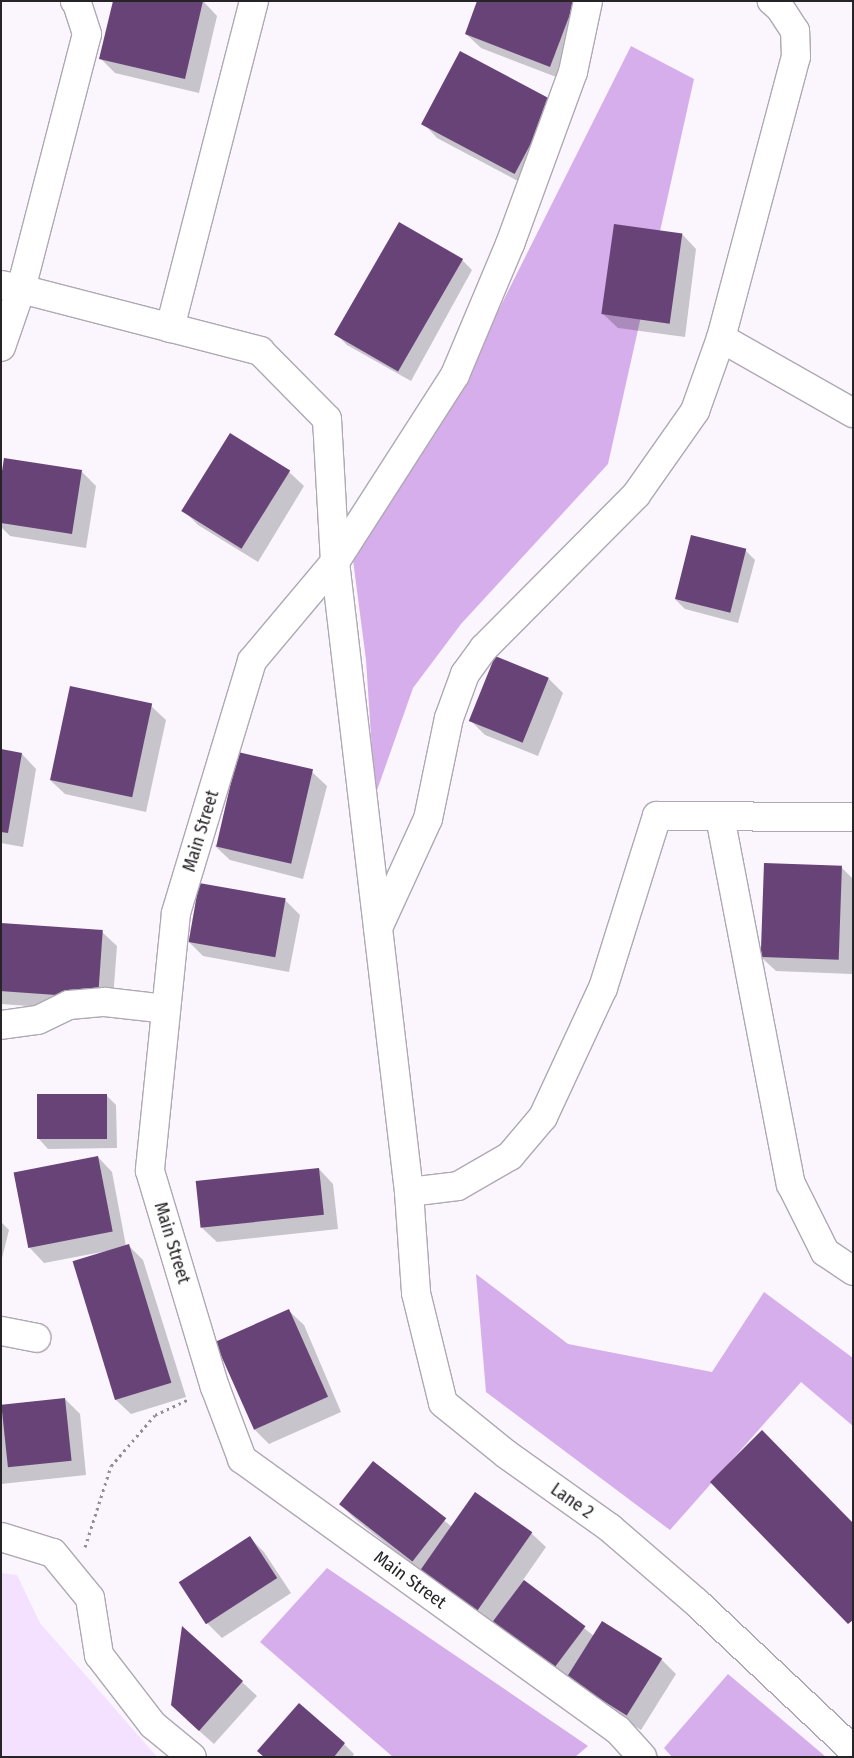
<!DOCTYPE html>
<style>
body{margin:0}
#map{position:relative;width:854px;height:1758px;overflow:hidden;background:#fbf5fe;font-family:"Fira Sans Condensed",sans-serif}
div>[style]{position:absolute}
.green>*{inset:0;background:#f4e0ff}
.forest>*{inset:0;background:#d6aeeb}
.shadow>*{inset:0;background:#0003}
.building>*{inset:0;background:#674378;transform-origin:0 0}
.path>*{height:3px;margin-top:-1.5px;transform-origin:0;background:repeating-linear-gradient(90deg,#928e94 0 2.5px,transparent 0 6.5px)}
.roads{filter:drop-shadow(1px 0 #afa8b3) drop-shadow(-1px 0 #afa8b3) drop-shadow(0 1px #afa8b3) drop-shadow(0 -1px #afa8b3)}
.minor>*{height:28px;margin:-14px;padding:0 14px;transform-origin:14px;border-radius:14px;background:#fff}
span{translate:-50% -50%;white-space:nowrap;text-align:center;line-height:1.15;-webkit-text-stroke:5px #fff;paint-order:stroke}
.street-label{font-size:18px;color:#272428}
.frame{position:absolute;inset:0;border:2px solid #272428;pointer-events:none}
</style>
<div id="map">
<div class="green">
<i style="clip-path:polygon(1px 1573px,17px 1575px,40px 1623px,157px 1757px,1px 1757px)"></i>
</div>
<div class="forest">
<i style="clip-path:polygon(631px 46px,694px 79px,608px 464px,461px 624px,413px 688px,375px 796px,366px 660px,353px 560px,448px 411px)"></i>
<i style="clip-path:polygon(476px 1274px,568px 1344px,712px 1372px,764px 1292px,853px 1358px,853px 1426px,801px 1382px,670px 1530px,486px 1392px)"></i>
<i style="clip-path:polygon(327px 1568px,588px 1746px,575px 1757px,393px 1757px,260px 1642px)"></i>
<i style="clip-path:polygon(728px 1674px,826px 1757px,672px 1757px,664px 1748px)"></i>
</div>
<div class="shadow">
<i style="clip-path:polygon(203px 1px,217px 16px,199px 93px,115px 73px,100px 58px)"></i>
<i style="clip-path:polygon(595px 1px,564px 80px,481px 48px,466px 34px)"></i>
<i style="clip-path:polygon(553px 102px,531px 188px,437px 138px,423px 123px)"></i>
<i style="clip-path:polygon(682px 234px,696px 249px,685px 337px,618px 328px,603px 314px)"></i>
<i style="clip-path:polygon(462px 260px,472px 270px,411px 381px,347px 345px,337px 335px)"></i>
<i style="clip-path:polygon(81px 471px,96px 486px,86px 548px,10px 536px,1px 527px,1px 486px)"></i>
<i style="clip-path:polygon(289px 472px,304px 486px,258px 562px,198px 525px,184px 511px)"></i>
<i style="clip-path:polygon(745px 550px,755px 560px,738px 623px,685px 609px,675px 599px)"></i>
<i style="clip-path:polygon(549px 679px,563px 693px,538px 756px,485px 735px,471px 721px)"></i>
<i style="clip-path:polygon(151px 706px,166px 720px,146px 812px,65px 794px,50px 780px)"></i>
<i style="clip-path:polygon(1px 750px,22px 754px,36px 769px,23px 847px,1px 843px)"></i>
<i style="clip-path:polygon(312px 772px,327px 786px,303px 879px,230px 860px,215px 846px)"></i>
<i style="clip-path:polygon(841px 867px,853px 879px,852px 974px,776px 971px,761px 957px)"></i>
<i style="clip-path:polygon(285px 900px,300px 915px,289px 972px,203px 956px,189px 942px)"></i>
<i style="clip-path:polygon(1px 924px,102px 932px,117px 946px,112px 1012px,1px 1004px)"></i>
<i style="clip-path:polygon(106px 1095px,116px 1105px,117px 1148px,48px 1149px,39px 1139px)"></i>
<i style="clip-path:polygon(98px 1157px,112px 1172px,126px 1246px,129px 1246px,143px 1260px,186px 1397px,131px 1414px,116px 1400px,107px 1251px,44px 1263px,30px 1248px)"></i>
<i style="clip-path:polygon(319px 1169px,333px 1184px,338px 1229px,217px 1242px,202px 1228px)"></i>
<i style="clip-path:polygon(1px 1222px,9px 1230px,1px 1262px)"></i>
<i style="clip-path:polygon(289px 1311px,304px 1325px,341px 1412px,269px 1444px,254px 1429px)"></i>
<i style="clip-path:polygon(65px 1399px,80px 1414px,86px 1475px,1px 1484px,1px 1406px)"></i>
<i style="clip-path:polygon(373px 1463px,452px 1527px,475px 1494px,531px 1533px,546px 1547px,523px 1580px,594px 1636px,603px 1622px,662px 1660px,676px 1674px,641px 1730px,582px 1693px,426px 1576px,354px 1518px,340px 1504px)"></i>
<i style="clip-path:polygon(249px 1537px,264px 1552px,291px 1593px,222px 1638px,208px 1624px,181px 1582px)"></i>
<i style="clip-path:polygon(183px 1628px,257px 1696px,214px 1744px,187px 1720px)"></i>
<i style="clip-path:polygon(299px 1705px,344px 1744px,354px 1754px,352px 1757px,265px 1757px)"></i>
</div>
<div class="building">
<i style="clip-path:polygon(113px 1px,203px 1px,185px 79px,99px 59px)"></i>
<i style="clip-path:polygon(477px 1px,575px 1px,550px 67px,465px 34px)"></i>
<i style="left:460px;top:51px;width:106px;height:83px;rotate:28deg"></i>
<i style="left:399px;top:222px;width:74px;height:130px;rotate:30deg"></i>
<i style="left:614px;top:224px;width:69px;height:91px;rotate:8deg"></i>
<i style="left:230px;top:433px;width:71px;height:92px;rotate:32deg"></i>
<i style="clip-path:polygon(4px 458px,82px 470px,72px 534px,1px 523px,1px 478px)"></i>
<i style="left:691px;top:535px;width:57px;height:66px;rotate:14deg"></i>
<i style="left:495px;top:656px;width:58px;height:70px;rotate:22deg"></i>
<i style="left:70px;top:686px;width:84px;height:96px;rotate:12deg"></i>
<i style="clip-path:polygon(1px 749px,22px 753px,8px 833px,1px 832px)"></i>
<i style="left:238px;top:752px;width:77px;height:97px;rotate:13deg"></i>
<i style="left:764px;top:863px;width:78px;height:94px;rotate:2deg"></i>
<i style="left:199px;top:883px;width:88px;height:60px;rotate:10deg"></i>
<i style="left:1px;top:923px;width:102px;height:68px;rotate:4deg"></i>
<i style="left:37px;top:1094px;width:70px;height:45px"></i>
<i style="left:98px;top:1156px;width:77px;height:86px;rotate:79deg"></i>
<i style="left:319px;top:1168px;width:47px;height:124px;rotate:84deg"></i>
<i style="left:129px;top:1244px;width:145px;height:59px;rotate:73deg"></i>
<i style="left:289px;top:1309px;width:96px;height:81px;rotate:66deg"></i>
<i style="left:65px;top:1398px;width:63px;height:64px;rotate:84deg"></i>
<i style="clip-path:polygon(762px 1430px,853px 1523px,853px 1620px,848px 1624px,710px 1482px)"></i>
<i style="left:373px;top:1461px;width:93px;height:55px;rotate:38deg"></i>
<i style="left:475px;top:1492px;width:70px;height:96px;rotate:35deg"></i>
<i style="left:250px;top:1536px;width:50px;height:85px;rotate:57deg"></i>
<i style="left:524px;top:1580px;width:77px;height:54px;rotate:37deg"></i>
<i style="left:602px;top:1621px;width:71px;height:67px;rotate:32deg"></i>
<i style="clip-path:polygon(182px 1626px,243px 1681px,199px 1731px,171px 1705px)"></i>
<i style="clip-path:polygon(299px 1703px,345px 1743px,334px 1757px,264px 1757px,257px 1751px)"></i>
</div>
<div class="path">
<i style="left:85px;top:1547px;width:85px;rotate:-72.2deg"></i>
<i style="left:111px;top:1466px;width:67px;rotate:-49.2deg"></i>
<i style="left:155px;top:1415px;width:38px;rotate:-25deg"></i>
</div>
<div class="roads">
<div class="minor">
<i style="left:588px;top:1px;width:73px;rotate:101.9deg"></i>
<i style="left:573px;top:72px;width:183px;rotate:110.1deg"></i>
<i style="left:510px;top:244px;width:142px;rotate:112.8deg"></i>
<i style="left:455px;top:375px;width:222px;rotate:122.7deg"></i>
<i style="left:335px;top:562px;width:129px;rotate:130deg"></i>
<i style="left:252px;top:661px;width:263px;rotate:106.8deg"></i>
<i style="left:176px;top:913px;width:259px;rotate:95.8deg"></i>
<i style="left:150px;top:1171px;width:226px;rotate:73.3deg"></i>
<i style="left:215px;top:1387px;width:77px;rotate:69.4deg"></i>
<i style="left:242px;top:1459px;width:463px;rotate:35.8deg"></i>
<i style="left:618px;top:1730px;width:36px;rotate:48deg"></i>
<i style="left:1px;top:285px;width:20px;rotate:11deg"></i>
<i style="left:21px;top:289px;width:263px;rotate:-75.5deg"></i>
<i style="left:87px;top:34px;width:33px;rotate:-108deg"></i>
<i style="left:77px;top:3px;width:3px;rotate:-135deg"></i>
<i style="left:170px;top:328px;width:338px;rotate:-75.6deg"></i>
<i style="left:721px;top:338px;width:152px;rotate:29.6deg"></i>
<i style="left:1px;top:347px;width:61px;rotate:-71deg"></i>
<i style="left:21px;top:289px;width:247px;rotate:14.5deg"></i>
<i style="left:260px;top:351px;width:95px;rotate:45.4deg"></i>
<i style="left:327px;top:419px;width:143px;rotate:86.8deg"></i>
<i style="left:335px;top:562px;width:634px;rotate:83.3deg"></i>
<i style="left:409px;top:1192px;width:101px;rotate:86deg"></i>
<i style="left:416px;top:1293px;width:113px;rotate:76.2deg"></i>
<i style="left:443px;top:1403px;width:81px;rotate:39deg"></i>
<i style="left:506px;top:1454px;width:128px;rotate:35.4deg"></i>
<i style="left:610px;top:1528px;width:113px;rotate:40.7deg"></i>
<i style="left:696px;top:1602px;width:216px;rotate:43.3deg"></i>
<i style="left:720px;top:817px;width:374px;rotate:79.1deg"></i>
<i style="left:791px;top:1184px;width:76px;rotate:63.4deg"></i>
<i style="left:825px;top:1252px;width:34px;rotate:34deg"></i>
<i style="left:378px;top:928px;width:120px;rotate:-65.4deg"></i>
<i style="left:428px;top:819px;width:103px;rotate:-78.3deg"></i>
<i style="left:449px;top:718px;width:47px;rotate:-70deg"></i>
<i style="left:465px;top:674px;width:32px;rotate:-54deg"></i>
<i style="left:484px;top:648px;width:216px;rotate:-45.2deg"></i>
<i style="left:636px;top:495px;width:103px;rotate:-54.9deg"></i>
<i style="left:695px;top:411px;width:77px;rotate:-70.4deg"></i>
<i style="left:721px;top:338px;width:291px;rotate:-75.1deg"></i>
<i style="left:796px;top:57px;width:26px;rotate:-92deg"></i>
<i style="left:795px;top:31px;width:27px;rotate:-123deg"></i>
<i style="left:780px;top:8px;width:11px;rotate:-139deg"></i>
<i style="left:1px;top:1025px;width:37px;rotate:-8deg"></i>
<i style="left:38px;top:1020px;width:34px;rotate:-26deg"></i>
<i style="left:69px;top:1005px;width:36px;rotate:-5deg"></i>
<i style="left:105px;top:1002px;width:61px;rotate:6.5deg"></i>
<i style="left:409px;top:1192px;width:49px;rotate:-7deg"></i>
<i style="left:458px;top:1186px;width:60px;rotate:-30deg"></i>
<i style="left:510px;top:1156px;width:51px;rotate:-49.8deg"></i>
<i style="left:543px;top:1117px;width:142px;rotate:-65.1deg"></i>
<i style="left:603px;top:988px;width:180px;rotate:-72.6deg"></i>
<i style="left:657px;top:816px;width:196px;rotate:0.3deg"></i>
<i style="left:1px;top:1331px;width:36px;rotate:11deg"></i>
<i style="left:1px;top:1537px;width:54px;rotate:17.1deg"></i>
<i style="left:53px;top:1553px;width:58px;rotate:50.6deg"></i>
<i style="left:90px;top:1598px;width:58px;rotate:81deg"></i>
<i style="left:99px;top:1655px;width:88px;rotate:52.4deg"></i>
<i style="left:153px;top:1725px;width:50px;rotate:39.4deg"></i>
</div>
</div>
<div class="street-label">
<span style="left:201px;top:831px;rotate:-73deg">Main Street</span>
<span style="left:172px;top:1243px;rotate:73deg">Main Street</span>
<span style="left:572px;top:1501px;rotate:35deg">Lane 2</span>
<span style="left:410px;top:1580px;rotate:36deg">Main Street</span>
</div>
<div class="frame"></div>
</div>
